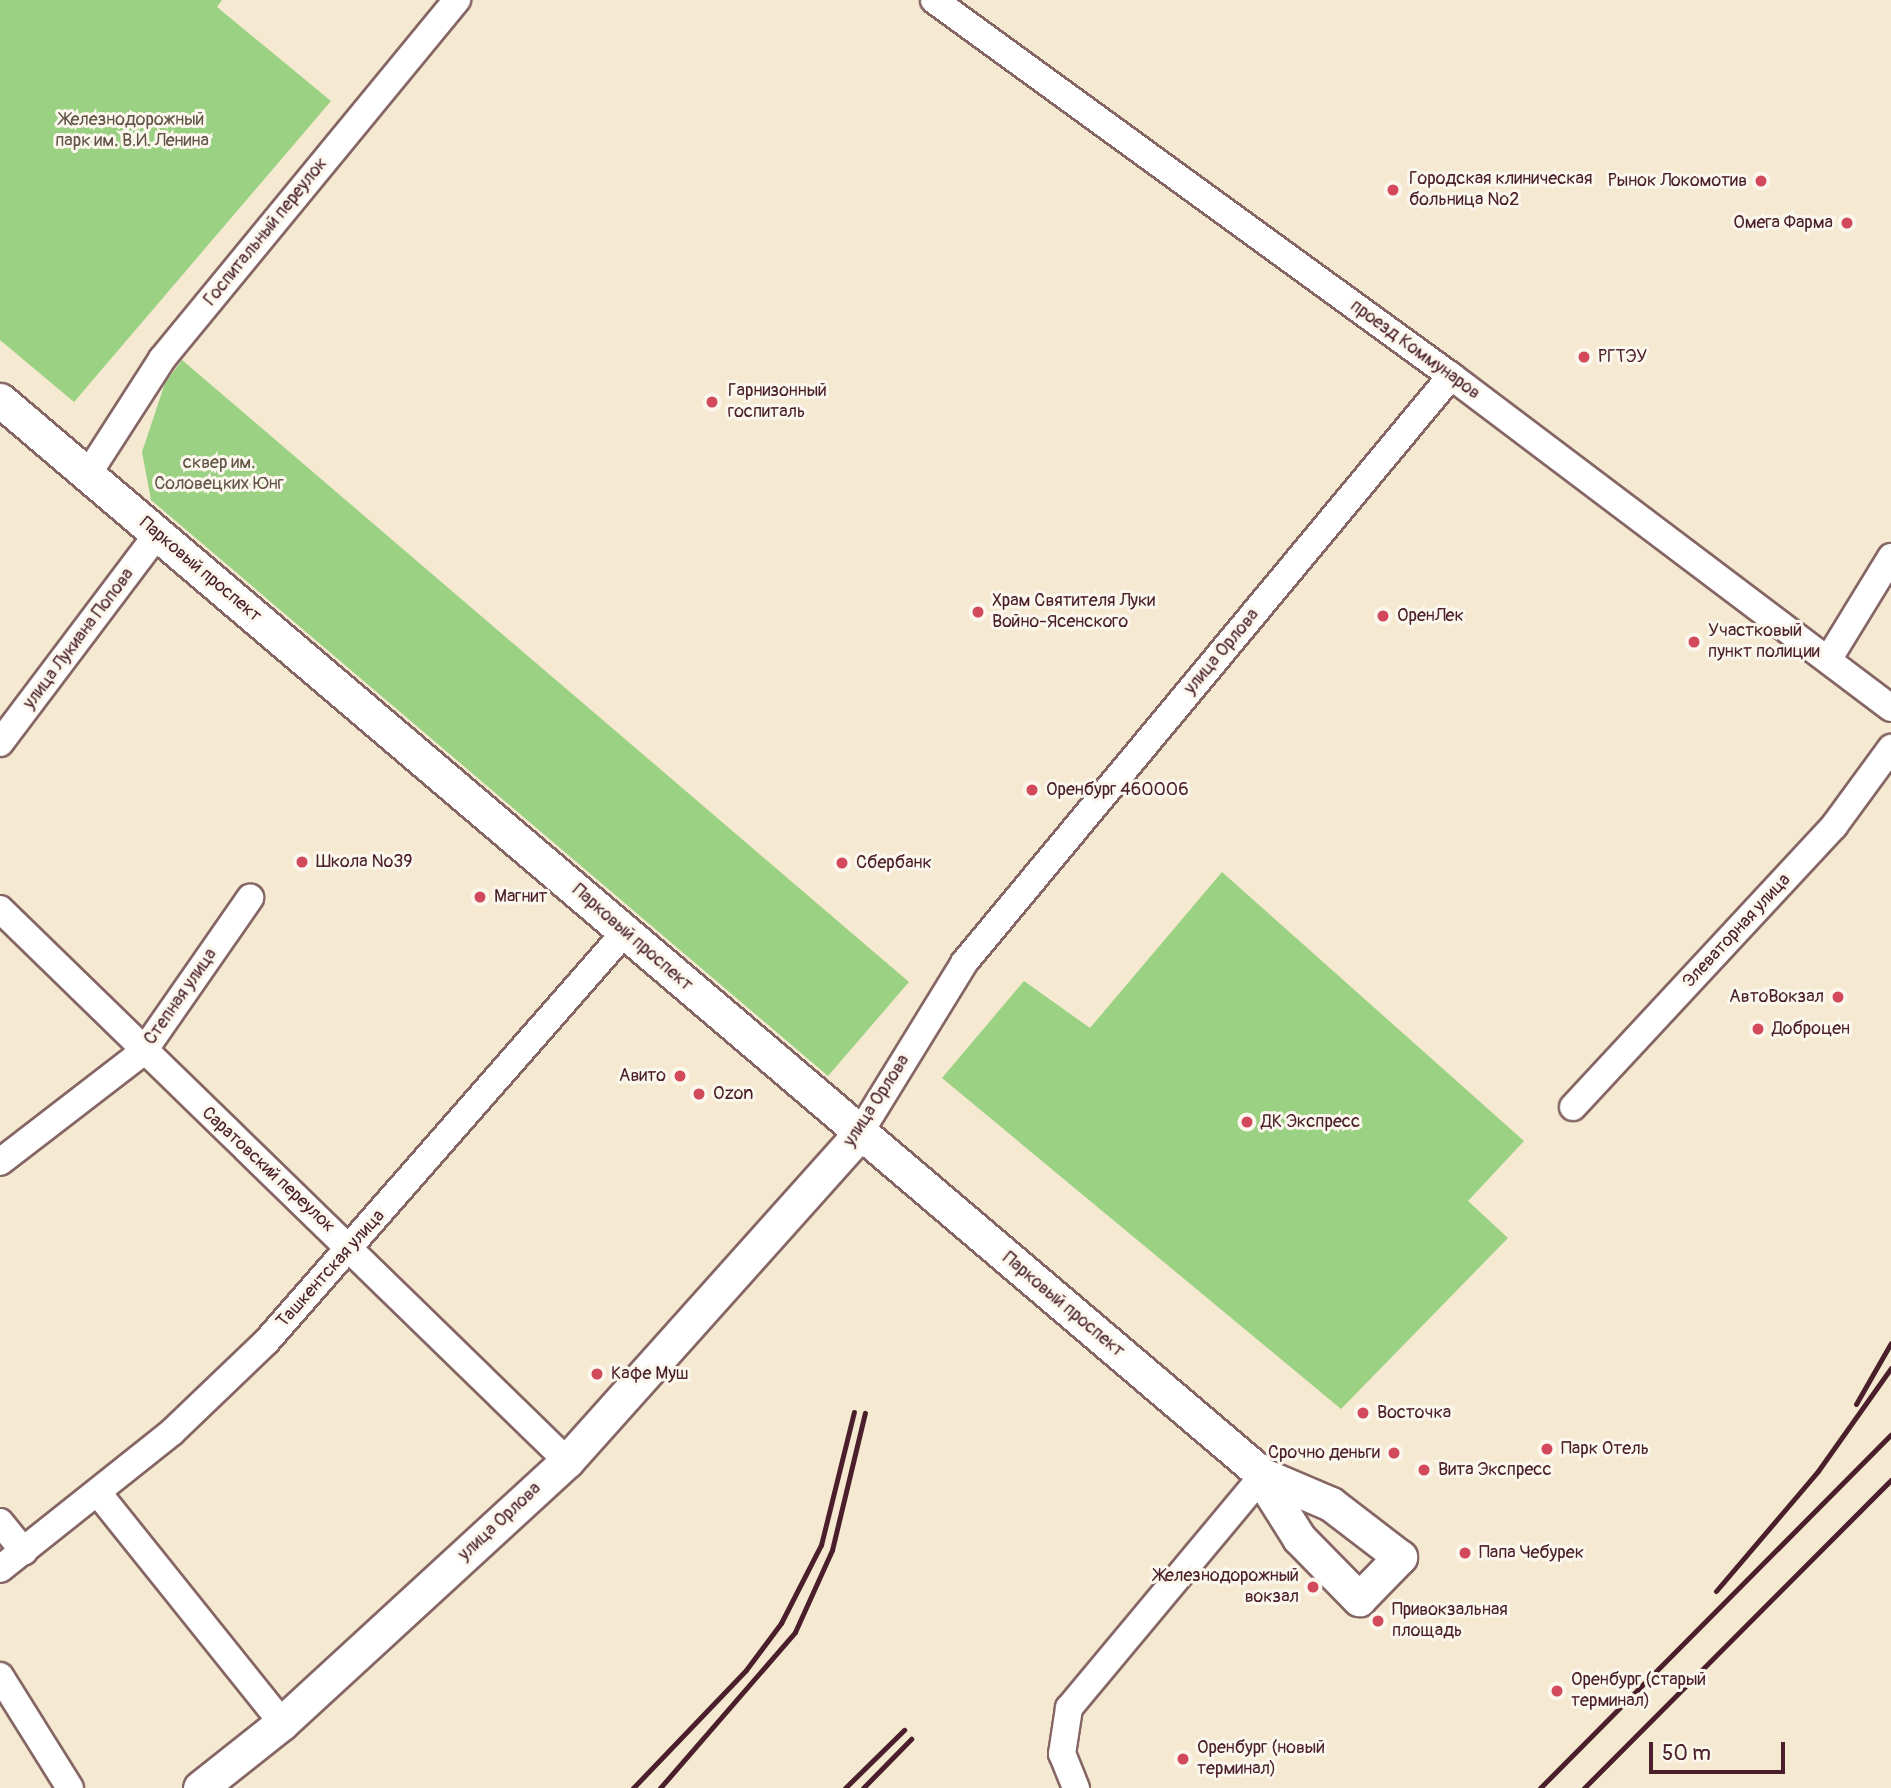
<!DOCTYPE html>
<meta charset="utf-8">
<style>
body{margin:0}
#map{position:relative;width:1891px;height:1788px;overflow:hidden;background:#f5e9d1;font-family:Pangolin,sans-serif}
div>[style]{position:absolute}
.green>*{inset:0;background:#9bd182}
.roads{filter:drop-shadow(2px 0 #866665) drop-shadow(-2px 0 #866665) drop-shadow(0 2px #866665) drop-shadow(0 -2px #866665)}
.minor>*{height:26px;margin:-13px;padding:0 13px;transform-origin:13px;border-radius:13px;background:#fff}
.major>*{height:33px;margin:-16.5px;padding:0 16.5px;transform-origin:16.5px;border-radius:16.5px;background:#fff}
.rail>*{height:5px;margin:-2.5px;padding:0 2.5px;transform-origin:2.5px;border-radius:2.5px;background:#4a1f2b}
.dots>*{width:19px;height:19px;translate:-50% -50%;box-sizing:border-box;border:4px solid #fbf7ec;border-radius:50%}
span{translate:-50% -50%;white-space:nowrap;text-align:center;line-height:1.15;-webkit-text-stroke:6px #fbf7ec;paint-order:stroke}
.park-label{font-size:18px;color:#625445}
.poi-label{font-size:18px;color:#4a1f2b}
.left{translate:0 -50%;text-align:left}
.right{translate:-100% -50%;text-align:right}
.street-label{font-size:18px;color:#4a1f2b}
.scale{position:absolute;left:1649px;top:1742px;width:136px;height:32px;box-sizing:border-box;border:4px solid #4a1f2b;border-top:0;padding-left:9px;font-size:21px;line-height:24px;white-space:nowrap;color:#4a1f2b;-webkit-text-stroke:5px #fbf7ec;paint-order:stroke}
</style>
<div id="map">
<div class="green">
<i style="clip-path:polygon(0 0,222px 0,217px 7px,331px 101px,74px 402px,0 340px)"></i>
<i style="clip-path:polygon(182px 360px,909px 982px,828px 1076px,151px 500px,142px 452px,165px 383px)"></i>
<i style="clip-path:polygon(1222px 872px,1524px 1141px,1468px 1201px,1508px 1238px,1341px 1409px,942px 1078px,1024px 981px,1090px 1028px)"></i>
</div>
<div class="roads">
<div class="minor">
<i style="left:934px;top:0;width:639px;rotate:36.03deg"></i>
<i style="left:1451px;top:376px;width:551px;rotate:37.04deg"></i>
<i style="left:88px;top:474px;width:137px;rotate:-57.2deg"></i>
<i style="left:162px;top:359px;width:465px;rotate:-50.6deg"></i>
<i style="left:1828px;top:660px;width:121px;rotate:-58.5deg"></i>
<i style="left:0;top:743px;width:261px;rotate:-53deg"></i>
<i style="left:0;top:909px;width:791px;rotate:44.23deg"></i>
<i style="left:1573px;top:1107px;width:384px;rotate:-47.1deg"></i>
<i style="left:1834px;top:826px;width:97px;rotate:-53.8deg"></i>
<i style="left:859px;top:1134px;width:201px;rotate:-58.4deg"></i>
<i style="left:964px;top:963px;width:763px;rotate:-50.32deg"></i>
<i style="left:0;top:1162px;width:180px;rotate:-37.6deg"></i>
<i style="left:143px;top:1052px;width:188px;rotate:-55.2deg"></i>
<i style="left:98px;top:1493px;width:295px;rotate:51.3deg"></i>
<i style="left:0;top:1522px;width:38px;rotate:51deg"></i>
<i style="left:0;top:1569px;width:220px;rotate:-38.5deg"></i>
<i style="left:172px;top:1432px;width:130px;rotate:-43.8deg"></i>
<i style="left:266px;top:1342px;width:545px;rotate:-48.79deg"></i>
<i style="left:0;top:1676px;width:132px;rotate:58deg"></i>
<i style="left:1076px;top:1788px;width:37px;rotate:-112deg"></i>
<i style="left:1062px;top:1754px;width:47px;rotate:-81.3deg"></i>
<i style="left:1069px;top:1708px;width:303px;rotate:-50.2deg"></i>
</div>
<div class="major">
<i style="left:0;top:400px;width:1648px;rotate:40.4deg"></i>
<i style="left:1255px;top:1468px;width:83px;rotate:57.8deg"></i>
<i style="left:1299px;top:1538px;width:86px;rotate:45.5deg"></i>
<i style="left:1359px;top:1599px;width:59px;rotate:-45.7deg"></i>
<i style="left:1400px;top:1557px;width:87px;rotate:-142.5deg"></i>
<i style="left:1331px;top:1504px;width:74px;rotate:-156.9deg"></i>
<i style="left:200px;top:1788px;width:105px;rotate:-38.4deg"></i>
<i style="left:282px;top:1723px;width:387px;rotate:-42.6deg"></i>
<i style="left:567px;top:1461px;width:438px;rotate:-48.2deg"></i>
</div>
</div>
<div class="rail">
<i style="left:1856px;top:1404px;width:70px;rotate:-60.2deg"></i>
<i style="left:1716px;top:1591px;width:157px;rotate:-49.6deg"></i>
<i style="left:1818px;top:1471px;width:126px;rotate:-54.7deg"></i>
<i style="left:633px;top:1788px;width:163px;rotate:-46.2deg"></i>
<i style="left:746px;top:1670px;width:59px;rotate:-53.3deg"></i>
<i style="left:781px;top:1623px;width:88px;rotate:-62.9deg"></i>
<i style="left:821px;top:1545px;width:137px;rotate:-76.1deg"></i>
<i style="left:660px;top:1788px;width:206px;rotate:-49.1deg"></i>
<i style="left:795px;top:1632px;width:90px;rotate:-65.7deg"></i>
<i style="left:832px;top:1550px;width:141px;rotate:-76.5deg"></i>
<i style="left:845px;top:1788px;width:83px;rotate:-44.5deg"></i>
<i style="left:863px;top:1788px;width:69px;rotate:-45.6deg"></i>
<i style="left:1540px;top:1788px;width:498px;rotate:-45.2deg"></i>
<i style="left:1584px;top:1788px;width:435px;rotate:-45.1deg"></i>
</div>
<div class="dots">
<i style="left:1761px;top:181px;background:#d1495b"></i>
<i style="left:1393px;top:190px;background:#d1495b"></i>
<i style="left:1847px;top:223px;background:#d1495b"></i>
<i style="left:1584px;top:357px;background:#d1495b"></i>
<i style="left:712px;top:402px;background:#d1495b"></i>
<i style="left:978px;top:612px;background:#d1495b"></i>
<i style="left:1383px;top:616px;background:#d1495b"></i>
<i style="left:1694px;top:642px;background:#d1495b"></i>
<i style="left:1032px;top:790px;background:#d1495b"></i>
<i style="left:302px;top:862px;background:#d1495b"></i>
<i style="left:842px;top:863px;background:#d1495b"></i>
<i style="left:480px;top:897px;background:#d1495b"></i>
<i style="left:1838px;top:997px;background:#d1495b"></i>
<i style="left:1758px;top:1029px;background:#d1495b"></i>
<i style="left:680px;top:1076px;background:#d1495b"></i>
<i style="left:699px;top:1094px;background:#d1495b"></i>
<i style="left:1247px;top:1122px;background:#d1495b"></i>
<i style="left:597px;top:1374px;background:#d1495b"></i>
<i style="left:1363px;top:1413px;background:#d1495b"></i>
<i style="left:1547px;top:1449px;background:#d1495b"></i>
<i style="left:1394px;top:1453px;background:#d1495b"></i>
<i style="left:1424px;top:1470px;background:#d1495b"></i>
<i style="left:1465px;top:1553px;background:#d1495b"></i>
<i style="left:1313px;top:1587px;background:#d1495b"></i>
<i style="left:1378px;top:1621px;background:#d1495b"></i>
<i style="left:1557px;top:1691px;background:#d1495b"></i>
<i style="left:1183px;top:1759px;background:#d1495b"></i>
</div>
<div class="park-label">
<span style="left:132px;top:131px">Железнодорожный<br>парк им. В.И. Ленина</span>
<span style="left:219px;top:474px">сквер им.<br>Соловецких Юнг</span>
</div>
<div class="poi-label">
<span class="left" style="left:1409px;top:190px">Городская клиническая<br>больница №2</span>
<span class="right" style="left:1747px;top:181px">Рынок Локомотив</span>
<span class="right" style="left:1833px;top:223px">Омега Фарма</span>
<span class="left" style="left:1598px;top:357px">РГТЭУ</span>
<span class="left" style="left:728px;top:402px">Гарнизонный<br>госпиталь</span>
<span class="left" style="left:992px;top:612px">Храм Святителя Луки<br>Войно-Ясенского</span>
<span class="left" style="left:1397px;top:616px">ОренЛек</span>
<span class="left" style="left:1708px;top:642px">Участковый<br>пункт полиции</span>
<span class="left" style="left:1046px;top:790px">Оренбург 460006</span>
<span class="left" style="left:316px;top:862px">Школа №39</span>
<span class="left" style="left:856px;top:863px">Сбербанк</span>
<span class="left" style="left:494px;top:897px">Магнит</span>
<span class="right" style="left:1824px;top:997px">АвтоВокзал</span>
<span class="left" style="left:1772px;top:1029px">Доброцен</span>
<span class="right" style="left:666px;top:1076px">Авито</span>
<span class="left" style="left:713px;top:1094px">Ozon</span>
<span class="left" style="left:1261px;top:1122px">ДК Экспресс</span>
<span class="left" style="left:611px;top:1374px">Кафе Муш</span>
<span class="left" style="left:1377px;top:1413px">Восточка</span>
<span class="left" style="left:1561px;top:1449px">Парк Отель</span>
<span class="right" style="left:1380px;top:1453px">Срочно деньги</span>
<span class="left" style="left:1438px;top:1470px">Вита Экспресс</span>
<span class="left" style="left:1479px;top:1553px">Папа Чебурек</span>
<span class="right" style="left:1299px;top:1587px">Железнодорожный<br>вокзал</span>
<span class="left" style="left:1392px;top:1621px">Привокзальная<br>площадь</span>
<span class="left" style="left:1571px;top:1691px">Оренбург (старый<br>терминал)</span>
<span class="left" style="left:1197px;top:1759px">Оренбург (новый<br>терминал)</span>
</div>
<div class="street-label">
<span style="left:266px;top:232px;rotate:-51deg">Госпитальный переулок</span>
<span style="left:1415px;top:350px;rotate:36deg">проезд Коммунаров</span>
<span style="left:200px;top:570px;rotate:40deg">Парковый проспект</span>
<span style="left:79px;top:639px;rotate:-53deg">улица Лукиана Попова</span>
<span style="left:1222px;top:652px;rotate:-50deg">улица Орлова</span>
<span style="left:1737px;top:931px;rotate:-47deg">Элеваторная улица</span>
<span style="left:632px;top:938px;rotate:41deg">Парковый проспект</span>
<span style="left:181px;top:997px;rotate:-55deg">Степная улица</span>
<span style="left:877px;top:1101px;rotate:-57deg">улица Орлова</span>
<span style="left:268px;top:1170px;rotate:43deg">Саратовский переулок</span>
<span style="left:331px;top:1269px;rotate:-48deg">Ташкентская улица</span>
<span style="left:1063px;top:1305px;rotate:40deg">Парковый проспект</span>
<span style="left:500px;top:1522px;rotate:-43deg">улица Орлова</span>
</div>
<div class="scale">50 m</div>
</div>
